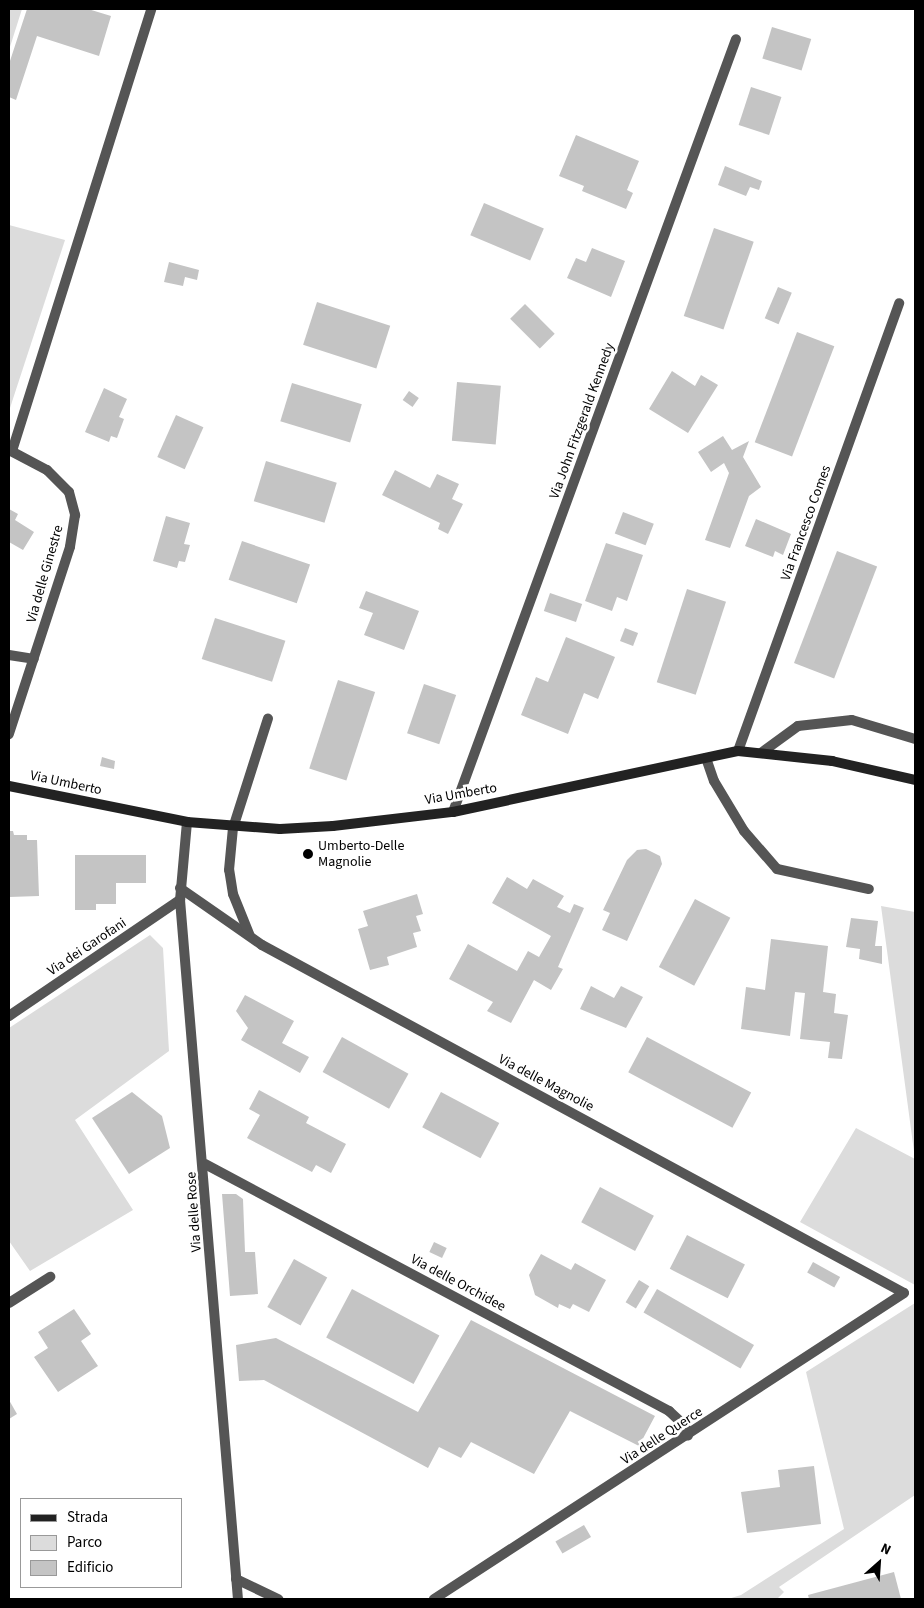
<!DOCTYPE html>
<style>
body{margin:0}
#map{position:relative;width:924px;height:1608px;overflow:hidden;background:#fff;font-family:"Source Sans 3",sans-serif}
div>[style]{position:absolute}
.green>*{inset:0;background:#dcdcdc}
.building>*{inset:0;background:#c4c4c4;transform-origin:0 0}
.service>*{height:10px;margin:-5px;padding:0 5px;transform-origin:5px;border-radius:5px;background:#555}
.minor>*{height:10px;margin:-5px;padding:0 5px;transform-origin:5px;border-radius:5px;background:#555}
.tertiary>*{height:10px;margin:-5px;padding:0 5px;transform-origin:5px;border-radius:5px;background:#555}
.secondary>*{height:10px;margin:-5px;padding:0 5px;transform-origin:5px;border-radius:5px;background:#222}
.dots>*{width:14px;height:14px;translate:-50% -50%;box-sizing:border-box;border:2px solid #fff;border-radius:50%}
span{translate:-50% -50%;white-space:nowrap;text-align:center;line-height:1.15;-webkit-text-stroke:5px #fff;paint-order:stroke}
.street-label{font-size:14px;color:#000}
.poi-label{font-size:14px;color:#000}
.left{translate:0 -50%;text-align:left}
.frame{position:absolute;inset:0;border:10px solid #000;pointer-events:none}
.legend{position:absolute;left:20px;top:1498px;width:162px;height:90px;box-sizing:border-box;background:#fff;border:1px solid #999;margin:0;padding:6px 9px;list-style:none;font-size:15px;color:#000}
.legend li{display:flex;align-items:center;gap:10px;height:25px}
.legend b{width:25px;border:1px solid #999}
.north{position:absolute;left:854px;top:1538px;width:50px;height:50px;-webkit-text-stroke:4px #fff;paint-order:stroke;rotate:26deg;font-size:14px;font-weight:700;line-height:20px;text-align:center;color:#000}
.north::after{content:'';display:block;margin:auto;width:18px;height:22px;background:#000;clip-path:polygon(50% 0,100% 100%,50% 72%,0 100%)}
</style>
<div id="map">
<div class="green">
<i style="clip-path:polygon(9px 9px,22px 9px,9px 50px)"></i>
<i style="clip-path:polygon(9px 225px,65px 240px,9px 411px)"></i>
<i style="clip-path:polygon(881px 906px,915px 912px,915px 1285px,800px 1222px,856px 1128px,915px 1159px)"></i>
<i style="clip-path:polygon(150px 935px,163px 948px,169px 1051px,75px 1120px,133px 1210px,30px 1271px,9px 1241px,9px 1028px)"></i>
<i style="clip-path:polygon(915px 1303px,915px 1495px,779px 1587px,784px 1592px,777px 1599px,728px 1599px,741px 1595px,844px 1529px,806px 1372px)"></i>
</div>
<div class="building">
<i style="clip-path:polygon(27px 9px,88px 9px,111px 16px,99px 56px,37px 36px,16px 100px,9px 97px,9px 64px)"></i>
<i style="left:772px;top:27px;width:41px;height:33px;rotate:17deg"></i>
<i style="left:751px;top:87px;width:32px;height:40px;rotate:18deg"></i>
<i style="clip-path:polygon(576px 135px,639px 161px,627px 190px,633px 193px,626px 209px,582px 191px,584px 186px,559px 176px)"></i>
<i style="clip-path:polygon(725px 166px,762px 181px,759px 190px,750px 187px,746px 196px,718px 185px)"></i>
<i style="left:484px;top:203px;width:65px;height:35px;rotate:23deg"></i>
<i style="left:714px;top:228px;width:42px;height:93px;rotate:19deg"></i>
<i style="clip-path:polygon(592px 248px,625px 261px,611px 297px,567px 278px,576px 258px,586px 262px)"></i>
<i style="clip-path:polygon(169px 262px,199px 270px,197px 280px,185px 277px,183px 286px,164px 282px)"></i>
<i style="left:778px;top:287px;width:15px;height:34px;rotate:23deg"></i>
<i style="left:317px;top:302px;width:77px;height:45px;rotate:18deg"></i>
<i style="left:525px;top:304px;width:42px;height:21px;rotate:45deg"></i>
<i style="left:797px;top:332px;width:40px;height:118px;rotate:21deg"></i>
<i style="clip-path:polygon(672px 371px,695px 386px,701px 375px,718px 385px,688px 433px,649px 409px)"></i>
<i style="left:457px;top:382px;width:44px;height:59px;rotate:5deg"></i>
<i style="left:292px;top:383px;width:73px;height:40px;rotate:17deg"></i>
<i style="clip-path:polygon(104px 388px,127px 399px,119px 417px,124px 419px,117px 438px,111px 436px,109px 442px,85px 432px)"></i>
<i style="left:409px;top:391px;width:12px;height:11px;rotate:35deg"></i>
<i style="left:176px;top:415px;width:30px;height:46px;rotate:24deg"></i>
<i style="clip-path:polygon(723px 436px,732px 450px,749px 441px,743px 457px,761px 487px,749px 496px,730px 548px,705px 540px,729px 473px,724px 463px,711px 472px,698px 452px)"></i>
<i style="left:266px;top:461px;width:74px;height:42px;rotate:17deg"></i>
<i style="clip-path:polygon(395px 470px,430px 488px,437px 474px,459px 484px,452px 499px,463px 504px,448px 534px,438px 529px,440px 523px,382px 495px)"></i>
<i style="clip-path:polygon(9px 509px,18px 514px,15px 520px,34px 532px,23px 550px,9px 542px)"></i>
<i style="left:623px;top:512px;width:33px;height:23px;rotate:21deg"></i>
<i style="clip-path:polygon(166px 516px,190px 523px,184px 544px,190px 545px,185px 562px,179px 561px,177px 568px,153px 561px)"></i>
<i style="clip-path:polygon(756px 519px,791px 534px,783px 555px,775px 551px,773px 557px,745px 546px)"></i>
<i style="left:242px;top:541px;width:72px;height:41px;rotate:19deg"></i>
<i style="clip-path:polygon(606px 543px,643px 555px,627px 601px,617px 597px,612px 611px,585px 601px)"></i>
<i style="left:837px;top:551px;width:43px;height:120px;rotate:21deg"></i>
<i style="left:687px;top:589px;width:41px;height:98px;rotate:18deg"></i>
<i style="clip-path:polygon(366px 591px,419px 611px,404px 650px,364px 635px,373px 613px,359px 608px)"></i>
<i style="left:550px;top:593px;width:34px;height:19px;rotate:19deg"></i>
<i style="left:215px;top:618px;width:74px;height:43px;rotate:18deg"></i>
<i style="left:625px;top:628px;width:14px;height:14px;rotate:21deg"></i>
<i style="clip-path:polygon(566px 637px,615px 657px,598px 699px,584px 693px,568px 734px,521px 715px,536px 677px,548px 682px)"></i>
<i style="left:338px;top:680px;width:39px;height:93px;rotate:18deg"></i>
<i style="left:424px;top:684px;width:34px;height:52px;rotate:19deg"></i>
<i style="clip-path:polygon(102px 757px,115px 761px,114px 769px,100px 766px)"></i>
<i style="clip-path:polygon(9px 831px,13px 831px,14px 835px,27px 835px,27px 840px,37px 840px,39px 896px,9px 897px)"></i>
<i style="clip-path:polygon(646px 849px,660px 856px,662px 864px,627px 941px,602px 930px,610px 913px,603px 910px,627px 860px,637px 850px)"></i>
<i style="clip-path:polygon(75px 855px,146px 855px,146px 883px,116px 883px,116px 904px,96px 904px,96px 910px,75px 910px)"></i>
<i style="clip-path:polygon(507px 877px,527px 889px,533px 879px,564px 896px,557px 907px,570px 913px,574px 904px,584px 908px,558px 967px,563px 969px,551px 990px,534px 980px,511px 1023px,487px 1011px,493px 1002px,449px 979px,468px 944px,517px 971px,528px 951px,539px 957px,551px 936px,492px 903px)"></i>
<i style="clip-path:polygon(417px 894px,423px 914px,416px 916px,421px 931px,413px 933px,417px 947px,387px 957px,389px 965px,370px 970px,358px 929px,368px 926px,363px 911px)"></i>
<i style="left:695px;top:899px;width:40px;height:77px;rotate:28deg"></i>
<i style="clip-path:polygon(851px 918px,878px 921px,875px 946px,882px 946px,882px 964px,859px 959px,860px 949px,846px 947px)"></i>
<i style="clip-path:polygon(771px 939px,828px 946px,823px 992px,836px 994px,834px 1013px,848px 1015px,842px 1059px,828px 1058px,830px 1042px,800px 1039px,805px 993px,795px 992px,790px 1036px,741px 1029px,746px 987px,765px 990px)"></i>
<i style="clip-path:polygon(591px 986px,614px 998px,621px 986px,643px 997px,626px 1028px,580px 1009px)"></i>
<i style="clip-path:polygon(245px 995px,294px 1021px,282px 1043px,309px 1057px,300px 1073px,241px 1040px,248px 1028px,236px 1011px)"></i>
<i style="left:342px;top:1037px;width:76px;height:40px;rotate:29deg"></i>
<i style="left:647px;top:1037px;width:118px;height:40px;rotate:28deg"></i>
<i style="clip-path:polygon(259px 1090px,309px 1117px,306px 1123px,346px 1144px,331px 1173px,316px 1165px,312px 1172px,247px 1138px,260px 1115px,249px 1109px)"></i>
<i style="clip-path:polygon(132px 1092px,162px 1116px,170px 1148px,129px 1174px,92px 1118px)"></i>
<i style="left:441px;top:1092px;width:66px;height:40px;rotate:28deg"></i>
<i style="left:600px;top:1187px;width:61px;height:40px;rotate:28deg"></i>
<i style="clip-path:polygon(222px 1194px,236px 1194px,243px 1199px,245px 1252px,255px 1252px,258px 1294px,230px 1296px)"></i>
<i style="left:687px;top:1235px;width:65px;height:38px;rotate:27deg"></i>
<i style="left:434px;top:1242px;width:14px;height:11px;rotate:25deg"></i>
<i style="clip-path:polygon(541px 1254px,571px 1270px,575px 1263px,606px 1280px,589px 1312px,573px 1304px,570px 1309px,559px 1304px,558px 1308px,535px 1295px,529px 1275px)"></i>
<i style="left:294px;top:1259px;width:38px;height:55px;rotate:29deg"></i>
<i style="left:813px;top:1262px;width:31px;height:12px;rotate:29deg"></i>
<i style="left:639px;top:1280px;width:12px;height:26px;rotate:31deg"></i>
<i style="left:352px;top:1289px;width:99px;height:55px;rotate:28deg"></i>
<i style="left:657px;top:1289px;width:112px;height:27px;rotate:30deg"></i>
<i style="clip-path:polygon(74px 1309px,91px 1334px,81px 1341px,98px 1366px,58px 1392px,34px 1357px,48px 1348px,38px 1332px)"></i>
<i style="clip-path:polygon(471px 1320px,655px 1416px,639px 1446px,570px 1411px,534px 1474px,471px 1442px,461px 1458px,439px 1447px,428px 1468px,264px 1380px,239px 1381px,236px 1345px,276px 1338px,418px 1412px)"></i>
<i style="clip-path:polygon(9px 1400px,17px 1414px,9px 1419px)"></i>
<i style="clip-path:polygon(814px 1466px,821px 1524px,747px 1533px,741px 1492px,780px 1487px,778px 1470px)"></i>
<i style="left:584px;top:1525px;width:14px;height:33px;rotate:60deg"></i>
<i style="clip-path:polygon(894px 1572px,901px 1599px,809px 1599px,808px 1595px)"></i>
</div>
<div class="service">
<i style="left:12px;top:451px;width:463px;rotate:-72.5deg"></i>
<i style="left:761px;top:753px;width:46px;rotate:-36.1deg"></i>
<i style="left:798px;top:726px;width:54px;rotate:-6.3deg"></i>
<i style="left:852px;top:720px;width:66px;rotate:16.8deg"></i>
</div>
<div class="minor">
<i style="left:9px;top:450px;width:43px;rotate:27.8deg"></i>
<i style="left:47px;top:470px;width:31px;rotate:45deg"></i>
<i style="left:69px;top:492px;width:24px;rotate:75deg"></i>
<i style="left:75px;top:515px;width:32px;rotate:99deg"></i>
<i style="left:70px;top:547px;width:197px;rotate:108.1deg"></i>
<i style="left:9px;top:655px;width:25px;rotate:9deg"></i>
<i style="left:738px;top:751px;width:476px;rotate:-70.2deg"></i>
<i style="left:706px;top:758px;width:24px;rotate:71deg"></i>
<i style="left:714px;top:781px;width:58px;rotate:59deg"></i>
<i style="left:744px;top:831px;width:50px;rotate:49deg"></i>
<i style="left:777px;top:869px;width:94px;rotate:12.3deg"></i>
<i style="left:453px;top:812px;width:823px;rotate:-69.89deg"></i>
<i style="left:180px;top:888px;width:100px;rotate:34.8deg"></i>
<i style="left:262px;top:945px;width:730px;rotate:28.46deg"></i>
<i style="left:904px;top:1293px;width:561px;rotate:146.93deg"></i>
<i style="left:250px;top:936px;width:45px;rotate:-112deg"></i>
<i style="left:233px;top:894px;width:24px;rotate:-99deg"></i>
<i style="left:229px;top:870px;width:42px;rotate:-84.6deg"></i>
<i style="left:233px;top:828px;width:115px;rotate:-72.3deg"></i>
<i style="left:9px;top:1016px;width:207px;rotate:-34.2deg"></i>
<i style="left:205px;top:1164px;width:526px;rotate:28.03deg"></i>
<i style="left:669px;top:1411px;width:22px;rotate:43deg"></i>
<i style="left:685px;top:1426px;width:10px;rotate:73deg"></i>
<i style="left:9px;top:1303px;width:49px;rotate:-32.4deg"></i>
<i style="left:236px;top:1579px;width:47px;rotate:25.5deg"></i>
</div>
<div class="tertiary">
<i style="left:187px;top:822px;width:78px;rotate:95.1deg"></i>
<i style="left:180px;top:900px;width:701px;rotate:85.26deg"></i>
</div>
<div class="secondary">
<i style="left:9px;top:786px;width:182px;rotate:11.4deg"></i>
<i style="left:187px;top:822px;width:93px;rotate:4.3deg"></i>
<i style="left:280px;top:829px;width:53px;rotate:-3.2deg"></i>
<i style="left:333px;top:826px;width:121px;rotate:-6.7deg"></i>
<i style="left:453px;top:812px;width:291px;rotate:-12.1deg"></i>
<i style="left:738px;top:751px;width:95px;rotate:6.1deg"></i>
<i style="left:832px;top:761px;width:85px;rotate:12.9deg"></i>
</div>
<div class="dots">
<i style="left:308px;top:854px;background:#000"></i>
</div>
<div class="street-label">
<span style="left:582px;top:421px;rotate:-70deg">Via John Fitzgerald Kennedy</span>
<span style="left:806px;top:523px;rotate:-70deg">Via Francesco Comes</span>
<span style="left:45px;top:574px;rotate:-74deg">Via delle Ginestre</span>
<span style="left:66px;top:783px;rotate:12deg">Via Umberto</span>
<span style="left:461px;top:794px;rotate:-10deg">Via Umberto</span>
<span style="left:87px;top:947px;rotate:-34deg">Via dei Garofani</span>
<span style="left:546px;top:1083px;rotate:28deg">Via delle Magnolie</span>
<span style="left:194px;top:1212px;rotate:-94deg">Via delle Rose</span>
<span style="left:458px;top:1283px;rotate:28deg">Via delle Orchidee</span>
<span style="left:662px;top:1436px;rotate:-33deg">Via delle Querce</span>
</div>
<div class="poi-label">
<span class="left" style="left:318px;top:854px">Umberto-Delle<br>Magnolie</span>
</div>
<div class="frame"></div>
<ul class="legend">
<li><b style="height:6px;background:#222"></b>Strada</li>
<li><b style="height:14px;background:#dcdcdc"></b>Parco</li>
<li><b style="height:14px;background:#c4c4c4"></b>Edificio</li>
</ul>
<div class="north">N</div>
</div>
